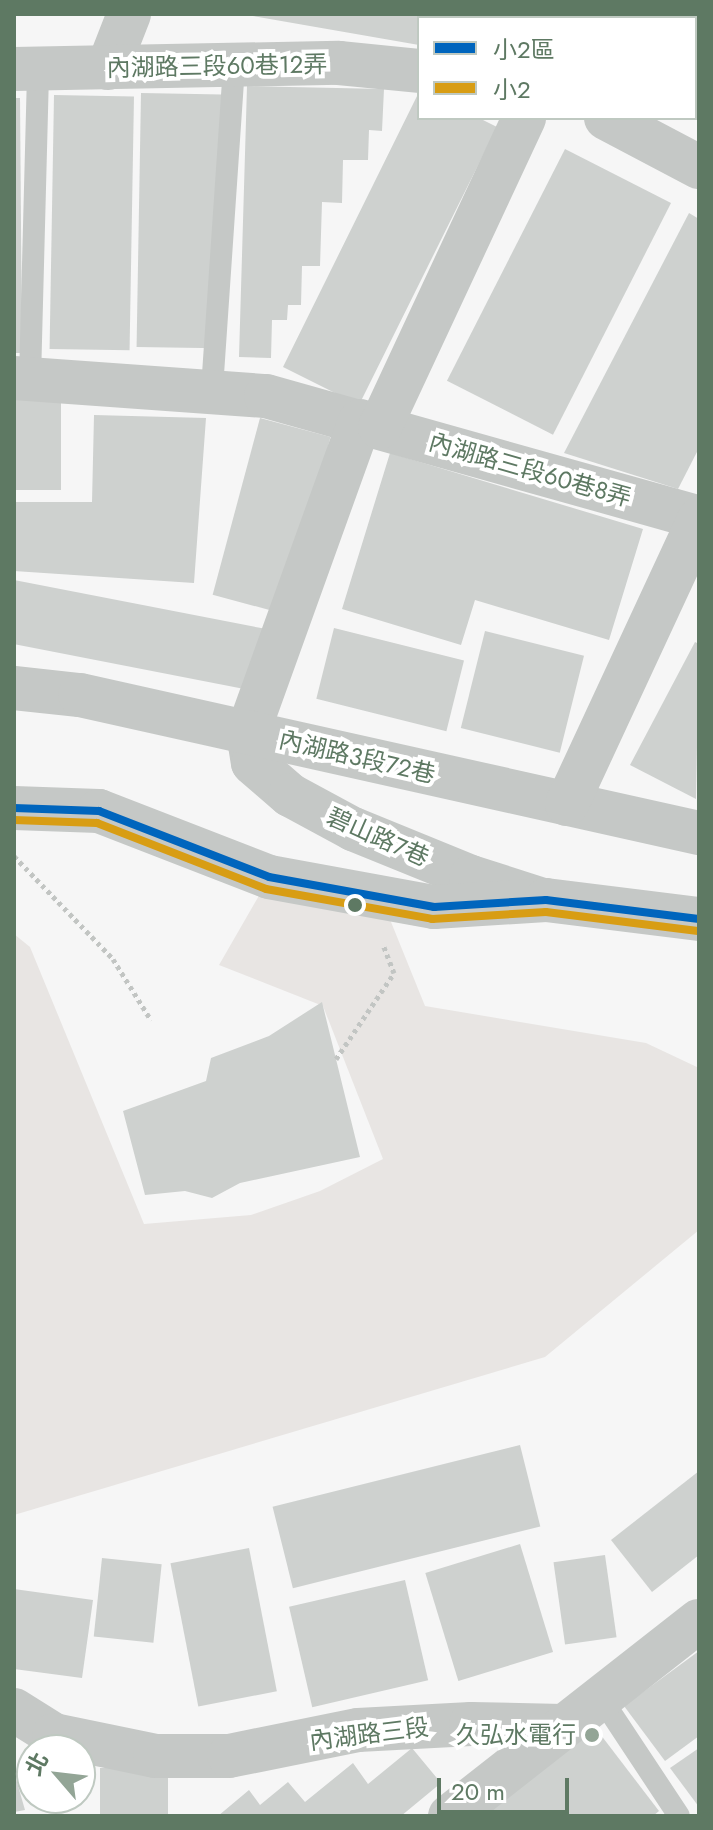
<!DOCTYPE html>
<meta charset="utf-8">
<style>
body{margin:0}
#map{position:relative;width:713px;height:1830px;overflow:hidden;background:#f6f6f6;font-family:Jost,"Noto Sans TC",sans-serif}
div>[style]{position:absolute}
.green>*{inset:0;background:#e8e5e3}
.building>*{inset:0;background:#ced1cf;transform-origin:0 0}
.path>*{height:5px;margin-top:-2.5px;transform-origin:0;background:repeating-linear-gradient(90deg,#c2c5c3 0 4px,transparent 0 8px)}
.service>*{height:22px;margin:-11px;padding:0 11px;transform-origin:11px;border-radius:11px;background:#c5c8c6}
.minor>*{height:44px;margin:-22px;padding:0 22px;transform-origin:22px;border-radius:22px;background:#c5c8c6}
.tertiary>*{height:44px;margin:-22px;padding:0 22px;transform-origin:22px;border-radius:22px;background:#c5c8c6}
.bus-1>*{height:8px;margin:-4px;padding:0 4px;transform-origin:4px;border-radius:4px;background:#0065bd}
.bus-2>*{height:8px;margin:-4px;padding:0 4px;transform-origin:4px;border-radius:4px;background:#d89d14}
.dots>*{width:22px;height:22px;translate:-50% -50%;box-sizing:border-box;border:4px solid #fff;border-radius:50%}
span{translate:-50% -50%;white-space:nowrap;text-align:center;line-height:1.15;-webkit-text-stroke:8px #fff;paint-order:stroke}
.street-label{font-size:24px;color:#5e7963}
.poi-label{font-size:24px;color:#5e7963}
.right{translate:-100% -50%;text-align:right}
.frame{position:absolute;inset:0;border:16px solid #5e7963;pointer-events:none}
.legend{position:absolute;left:417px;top:16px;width:280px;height:104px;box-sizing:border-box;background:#fff;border:2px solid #bfc9c1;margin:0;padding:10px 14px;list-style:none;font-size:24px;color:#5e7963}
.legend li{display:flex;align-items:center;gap:16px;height:40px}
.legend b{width:40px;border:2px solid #bfc9c1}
.north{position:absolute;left:16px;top:1734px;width:80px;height:80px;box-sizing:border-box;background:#fff;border:2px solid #bfc9c1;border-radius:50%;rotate:298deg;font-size:22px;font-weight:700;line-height:32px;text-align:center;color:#5e7963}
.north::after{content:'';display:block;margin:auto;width:28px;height:36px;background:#93a596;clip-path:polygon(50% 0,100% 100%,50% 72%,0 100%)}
.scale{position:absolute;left:437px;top:1778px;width:132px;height:36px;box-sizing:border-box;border:4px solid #5e7963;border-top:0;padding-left:10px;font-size:24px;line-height:28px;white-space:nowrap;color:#5e7963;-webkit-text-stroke:6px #fff;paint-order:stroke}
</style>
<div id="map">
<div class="green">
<i style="clip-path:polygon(560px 14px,685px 14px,560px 18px)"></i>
<i style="clip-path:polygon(264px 887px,389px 917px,425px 1006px,646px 1043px,699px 1068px,699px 1230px,545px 1357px,14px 1515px,14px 934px,30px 947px,144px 1224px,251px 1215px,320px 1191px,383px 1159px,323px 1006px,219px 965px)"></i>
</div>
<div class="building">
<i style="clip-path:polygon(241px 14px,495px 14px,419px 18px,419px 45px)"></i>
<i style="clip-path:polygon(247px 86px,384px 89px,382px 131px,369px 130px,368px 160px,343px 160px,342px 203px,322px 202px,320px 266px,302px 266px,301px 305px,288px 305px,287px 320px,272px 320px,271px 358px,239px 357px)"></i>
<i style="clip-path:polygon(419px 92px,419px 118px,479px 118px,497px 127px,359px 405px,283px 367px)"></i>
<i style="left:141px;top:93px;width:81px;height:254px;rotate:1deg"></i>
<i style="left:54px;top:95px;width:80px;height:254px;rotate:1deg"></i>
<i style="clip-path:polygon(14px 98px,20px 98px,22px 353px,14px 353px)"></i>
<i style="left:565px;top:149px;width:119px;height:260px;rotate:27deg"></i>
<i style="clip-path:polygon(689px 213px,699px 219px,699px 448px,678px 489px,564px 453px)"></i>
<i style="left:14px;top:391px;width:47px;height:99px"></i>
<i style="clip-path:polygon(94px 415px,206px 418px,194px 583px,14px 571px,14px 502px,92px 502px)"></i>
<i style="left:260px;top:418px;width:73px;height:183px;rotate:15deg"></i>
<i style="clip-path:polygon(390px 453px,643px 529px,609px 640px,475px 600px,461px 645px,342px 609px)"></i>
<i style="left:14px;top:580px;width:256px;height:63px;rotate:11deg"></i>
<i style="left:334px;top:628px;width:134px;height:73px;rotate:14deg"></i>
<i style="left:485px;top:631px;width:102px;height:100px;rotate:14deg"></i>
<i style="clip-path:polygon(695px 642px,699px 644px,696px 799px,630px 765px)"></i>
<i style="clip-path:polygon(322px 1002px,360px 1157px,240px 1183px,212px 1198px,185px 1191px,145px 1195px,123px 1111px,206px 1081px,211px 1058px,269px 1036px)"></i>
<i style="left:520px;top:1445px;width:84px;height:255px;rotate:76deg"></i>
<i style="clip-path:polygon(699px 1471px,699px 1555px,652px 1592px,611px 1540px)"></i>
<i style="left:520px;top:1544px;width:113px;height:99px;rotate:73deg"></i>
<i style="left:249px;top:1548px;width:146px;height:80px;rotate:79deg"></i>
<i style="left:605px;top:1555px;width:83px;height:52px;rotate:82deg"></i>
<i style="left:102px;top:1558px;width:60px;height:79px;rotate:6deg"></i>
<i style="left:405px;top:1580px;width:103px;height:119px;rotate:77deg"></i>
<i style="clip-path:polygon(14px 1589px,93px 1600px,82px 1678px,14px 1669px)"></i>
<i style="clip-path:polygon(699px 1651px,699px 1736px,665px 1761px,624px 1706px)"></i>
<i style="clip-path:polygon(594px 1726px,659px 1811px,653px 1816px,475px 1816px)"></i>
<i style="clip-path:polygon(412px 1748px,441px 1783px,401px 1816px,218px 1816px,249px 1790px,260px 1805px,288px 1782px,305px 1802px,353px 1763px,368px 1784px)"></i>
<i style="clip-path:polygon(699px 1748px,699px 1807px,670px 1768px)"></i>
<i style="left:100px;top:1768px;width:68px;height:48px"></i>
<i style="clip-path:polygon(14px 1772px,25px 1810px,14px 1812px)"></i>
</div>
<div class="path">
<i style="left:538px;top:18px;width:4px;rotate:-76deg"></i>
<i style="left:14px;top:856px;width:143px;rotate:46.1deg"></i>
<i style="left:113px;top:959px;width:72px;rotate:58.1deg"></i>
<i style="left:336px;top:1059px;width:104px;rotate:-56deg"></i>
<i style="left:394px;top:973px;width:31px;rotate:-111deg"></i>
</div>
<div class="service">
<i style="left:30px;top:379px;width:311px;rotate:-88.5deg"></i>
<i style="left:212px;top:389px;width:327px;rotate:-86.1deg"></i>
<i style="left:601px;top:1698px;width:141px;rotate:56.5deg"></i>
</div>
<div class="minor">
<i style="left:108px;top:68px;width:58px;rotate:-68.7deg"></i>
<i style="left:14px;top:69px;width:325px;rotate:-1.1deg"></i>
<i style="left:339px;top:63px;width:80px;rotate:5.7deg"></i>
<i style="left:606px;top:118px;width:105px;rotate:27.8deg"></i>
<i style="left:14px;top:378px;width:253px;rotate:4.1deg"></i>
<i style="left:266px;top:396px;width:450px;rotate:15.7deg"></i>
<i style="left:360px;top:421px;width:331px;rotate:109.8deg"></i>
<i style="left:248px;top:732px;width:31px;rotate:81deg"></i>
<i style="left:253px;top:763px;width:49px;rotate:40.9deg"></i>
<i style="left:290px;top:795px;width:72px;rotate:28.4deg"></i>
<i style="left:353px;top:829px;width:127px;rotate:22.1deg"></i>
<i style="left:471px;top:877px;width:76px;rotate:17.7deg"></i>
<i style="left:380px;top:427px;width:341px;rotate:-65deg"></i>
<i style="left:14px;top:688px;width:66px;rotate:6.1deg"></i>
<i style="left:80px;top:695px;width:634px;rotate:12.57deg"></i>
<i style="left:567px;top:804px;width:314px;rotate:-65.1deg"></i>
<i style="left:14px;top:1710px;width:47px;rotate:32deg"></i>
<i style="left:54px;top:1735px;width:103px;rotate:11.7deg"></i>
<i style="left:155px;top:1756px;width:74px"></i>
<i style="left:229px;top:1756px;width:132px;rotate:-11.4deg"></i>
<i style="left:358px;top:1730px;width:113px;rotate:-3deg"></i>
<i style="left:471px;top:1724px;width:92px;rotate:1.2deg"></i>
<i style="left:450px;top:1816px;width:316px;rotate:-38.1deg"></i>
</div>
<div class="tertiary">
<i style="left:14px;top:808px;width:85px;rotate:2deg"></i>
<i style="left:99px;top:811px;width:182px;rotate:21.2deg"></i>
<i style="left:269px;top:877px;width:168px;rotate:10.3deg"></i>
<i style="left:434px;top:907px;width:112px;rotate:-3.6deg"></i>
<i style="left:546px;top:900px;width:154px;rotate:7.1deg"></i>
</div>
<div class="bus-1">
<i style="left:14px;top:808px;width:85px;rotate:2deg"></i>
<i style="left:99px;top:811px;width:182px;rotate:21.2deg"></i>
<i style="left:269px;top:877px;width:168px;rotate:10.3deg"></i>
<i style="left:434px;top:907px;width:112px;rotate:-3.6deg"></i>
<i style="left:546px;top:900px;width:154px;rotate:7.1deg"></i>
</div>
<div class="bus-2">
<i style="left:14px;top:820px;width:83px;rotate:2.1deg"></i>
<i style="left:97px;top:823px;width:181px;rotate:21.3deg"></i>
<i style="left:266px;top:889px;width:169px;rotate:10.2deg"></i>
<i style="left:432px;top:919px;width:114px;rotate:-3.5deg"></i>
<i style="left:546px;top:912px;width:153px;rotate:7.1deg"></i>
</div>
<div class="dots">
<i style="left:355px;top:905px;background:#5e7963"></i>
<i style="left:592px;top:1735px;background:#93a596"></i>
</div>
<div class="street-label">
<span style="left:217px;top:66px;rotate:-1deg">內湖路三段60巷12弄</span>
<span style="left:530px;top:470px;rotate:16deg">內湖路三段60巷8弄</span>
<span style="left:357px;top:757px;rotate:13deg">內湖路3段72巷</span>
<span style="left:378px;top:837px;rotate:24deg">碧山路7巷</span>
<span style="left:369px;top:1734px;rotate:-7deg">內湖路三段</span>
</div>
<div class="poi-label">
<span class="right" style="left:576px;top:1735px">久弘水電行</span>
</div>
<div class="frame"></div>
<ul class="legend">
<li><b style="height:10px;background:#0065bd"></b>小2區</li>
<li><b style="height:10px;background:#d89d14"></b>小2</li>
</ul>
<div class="north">北</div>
<div class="scale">20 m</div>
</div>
